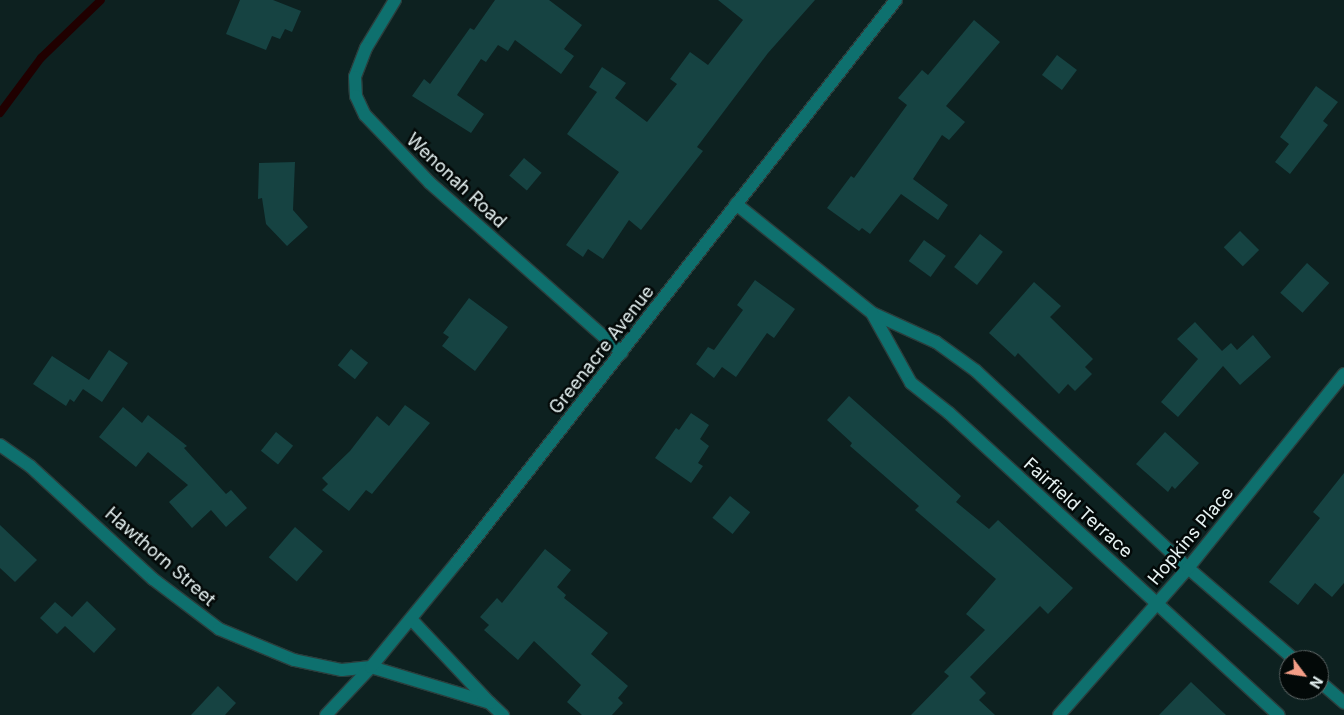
<!DOCTYPE html>
<style>
body{margin:0}
#map{position:relative;width:1344px;height:715px;overflow:hidden;background:#0d2120;font-family:Inter,sans-serif}
div>[style]{position:absolute}
.stream>*{height:8px;margin:-4px;padding:0 4px;transform-origin:4px;border-radius:4px;background:#200000}
.building>*{inset:0;background:#164342;transform-origin:0 0}
.roads{filter:drop-shadow(1px 0 #2b3e3d) drop-shadow(-1px 0 #2b3e3d) drop-shadow(0 1px #2b3e3d) drop-shadow(0 -1px #2b3e3d)}
.minor>*{height:12px;margin:-6px;padding:0 6px;transform-origin:6px;border-radius:6px;background:#0e706e}
span{translate:-50% -50%;white-space:nowrap;text-align:center;line-height:1.15;-webkit-text-stroke:5px #030908;paint-order:stroke}
.street-label{font-size:18px;color:#e6f2f2}
.north{position:absolute;left:1279px;top:650px;width:50px;height:50px;box-sizing:border-box;background:#030908;border:1px solid #5e6666;border-radius:50%;rotate:121deg;font-size:14px;font-weight:700;line-height:20px;text-align:center;color:#e6f2f2}
.north::after{content:'';display:block;margin:auto;width:18px;height:22px;background:#f49e87;clip-path:polygon(50% 0,100% 100%,50% 72%,0 100%)}
</style>
<div id="map">
<div class="stream">
<i style="left:0;top:113px;width:69px;rotate:-53.3deg"></i>
<i style="left:41px;top:58px;width:83px;rotate:-44deg"></i>
</div>
<div class="building">
<i style="clip-path:polygon(240px 0,273px 0,301px 11px,292px 32px,285px 29px,280px 39px,272px 36px,266px 50px,226px 34px)"></i>
<i style="clip-path:polygon(495px 0,549px 0,582px 25px,564px 49px,574px 56px,561px 74px,515px 40px,508px 51px,498px 45px,486px 62px,481px 59px,457px 95px,484px 114px,471px 133px,412px 96px,424px 79px,430px 84px,470px 28px,474px 30px)"></i>
<i style="clip-path:polygon(718px 0,815px 0,768px 53px,697px 147px,703px 151px,641px 230px,629px 220px,603px 259px,588px 249px,583px 257px,566px 245px,619px 172px,567px 134px,597px 92px,589px 87px,602px 67px,626px 83px,615px 98px,647px 122px,677px 84px,670px 79px,690px 52px,708px 65px,743px 20px)"></i>
<i style="clip-path:polygon(974px 20px,1000px 42px,946px 106px,965px 122px,949px 140px,942px 135px,913px 179px,948px 205px,938px 220px,901px 194px,870px 234px,862px 228px,859px 231px,827px 208px,851px 176px,854px 178px,907px 105px,898px 98px,922px 70px,928px 75px)"></i>
<i style="left:1057px;top:55px;width:25px;height:25px;rotate:37deg"></i>
<i style="clip-path:polygon(1316px 86px,1338px 102px,1323px 121px,1328px 125px,1290px 174px,1275px 162px,1289px 144px,1280px 137px)"></i>
<i style="left:524px;top:158px;width:23px;height:23px;rotate:40deg"></i>
<i style="clip-path:polygon(295px 162px,293px 210px,308px 227px,287px 246px,266px 224px,262px 198px,258px 199px,259px 163px)"></i>
<i style="left:1240px;top:231px;width:27px;height:23px;rotate:45deg"></i>
<i style="left:980px;top:234px;width:29px;height:42px;rotate:38deg"></i>
<i style="left:924px;top:240px;width:27px;height:26px;rotate:36deg"></i>
<i style="left:1307px;top:263px;width:30px;height:40px;rotate:42deg"></i>
<i style="clip-path:polygon(755px 280px,795px 309px,774px 338px,767px 333px,736px 377px,722px 367px,714px 378px,696px 364px,708px 347px,714px 350px,743px 310px,737px 305px)"></i>
<i style="clip-path:polygon(1034px 282px,1061px 306px,1050px 317px,1093px 359px,1085px 367px,1092px 374px,1075px 391px,1068px 384px,1059px 394px,1018px 353px,1015px 357px,989px 333px)"></i>
<i style="clip-path:polygon(469px 298px,508px 327px,475px 371px,442px 346px,449px 337px,443px 333px)"></i>
<i style="clip-path:polygon(1195px 322px,1222px 351px,1231px 343px,1237px 350px,1253px 335px,1271px 357px,1240px 385px,1223px 366px,1178px 417px,1161px 402px,1198px 359px,1177px 339px)"></i>
<i style="left:351px;top:349px;width:22px;height:21px;rotate:39deg"></i>
<i style="clip-path:polygon(109px 350px,128px 363px,102px 402px,83px 389px,74px 402px,70px 399px,66px 406px,33px 384px,52px 356px,89px 380px)"></i>
<i style="clip-path:polygon(849px 396px,961px 496px,956px 502px,989px 529px,998px 520px,1073px 588px,1048px 614px,1040px 606px,970px 677px,986px 693px,979px 700px,995px 715px,911px 715px,949px 676px,944px 672px,985px 630px,966px 614px,996px 579px,915px 510px,919px 506px,850px 446px,852px 443px,827px 420px)"></i>
<i style="clip-path:polygon(405px 405px,430px 423px,372px 494px,366px 490px,349px 511px,322px 490px,328px 484px,322px 478px,350px 451px,377px 416px,389px 426px)"></i>
<i style="clip-path:polygon(123px 407px,142px 423px,148px 415px,187px 446px,184px 448px,226px 494px,231px 490px,247px 508px,226px 527px,211px 510px,192px 528px,169px 502px,188px 485px,148px 452px,136px 467px,99px 437px)"></i>
<i style="clip-path:polygon(691px 413px,709px 425px,700px 439px,709px 446px,698px 463px,703px 466px,691px 483px,655px 458px,676px 428px,679px 430px)"></i>
<i style="left:276px;top:432px;width:22px;height:24px;rotate:39deg"></i>
<i style="clip-path:polygon(1165px 432px,1199px 463px,1175px 489px,1172px 486px,1168px 492px,1136px 464px)"></i>
<i style="clip-path:polygon(1344px 473px,1344px 583px,1332px 597px,1315px 583px,1298px 605px,1269px 582px,1320px 518px,1313px 512px)"></i>
<i style="left:730px;top:496px;width:26px;height:28px;rotate:39deg"></i>
<i style="clip-path:polygon(0 525px,37px 560px,15px 582px,0 568px)"></i>
<i style="left:295px;top:527px;width:37px;height:40px;rotate:41deg"></i>
<i style="clip-path:polygon(545px 549px,571px 570px,557px 587px,566px 595px,564px 598px,608px 633px,591px 654px,628px 686px,618px 698px,623px 703px,612px 715px,582px 715px,567px 702px,581px 685px,534px 641px,518px 660px,484px 630px,489px 625px,480px 617px,497px 598px,502px 603px)"></i>
<i style="clip-path:polygon(87px 601px,116px 629px,94px 653px,65px 626px,57px 634px,40px 618px,55px 602px,72px 617px)"></i>
<i style="clip-path:polygon(1191px 682px,1226px 715px,1159px 715px)"></i>
<i style="clip-path:polygon(218px 686px,236px 703px,225px 715px,191px 715px)"></i>
</div>
<div class="roads">
<div class="minor">
<i style="left:395px;top:0;width:56px;rotate:121.1deg"></i>
<i style="left:366px;top:48px;width:31px;rotate:111deg"></i>
<i style="left:355px;top:77px;width:19px;rotate:87deg"></i>
<i style="left:356px;top:96px;width:21px;rotate:65deg"></i>
<i style="left:365px;top:115px;width:94px;rotate:46.3deg"></i>
<i style="left:430px;top:183px;width:256px;rotate:41.5deg"></i>
<i style="left:736px;top:204px;width:174px;rotate:38.7deg"></i>
<i style="left:872px;top:313px;width:70px;rotate:24.4deg"></i>
<i style="left:936px;top:342px;width:49px;rotate:35.9deg"></i>
<i style="left:976px;top:371px;width:289px;rotate:42.9deg"></i>
<i style="left:1188px;top:568px;width:141px;rotate:40.7deg"></i>
<i style="left:872px;top:313px;width:80px;rotate:60.9deg"></i>
<i style="left:911px;top:383px;width:48px;rotate:38.3deg"></i>
<i style="left:949px;top:413px;width:447px;rotate:42.5deg"></i>
<i style="left:0;top:445px;width:37px;rotate:35deg"></i>
<i style="left:30px;top:466px;width:167px;rotate:42.6deg"></i>
<i style="left:153px;top:579px;width:83px;rotate:37.1deg"></i>
<i style="left:219px;top:629px;width:81px;rotate:22.5deg"></i>
<i style="left:294px;top:660px;width:49px;rotate:11.8deg"></i>
<i style="left:342px;top:670px;width:29px;rotate:-6deg"></i>
<i style="left:371px;top:667px;width:124px;rotate:16.8deg"></i>
<i style="left:490px;top:703px;width:18px;rotate:43deg"></i>
<i style="left:411px;top:619px;width:115px;rotate:46.8deg"></i>
<i style="left:1319px;top:681px;width:33px;rotate:41deg"></i>
<i style="left:326px;top:715px;width:66px;rotate:-46.8deg"></i>
<i style="left:371px;top:667px;width:136px;rotate:-50.7deg"></i>
<i style="left:457px;top:562px;width:713px;rotate:-52.01deg"></i>
<i style="left:1059px;top:715px;width:196px;rotate:-48.7deg"></i>
<i style="left:1188px;top:568px;width:249px;rotate:-51.2deg"></i>
</div>
</div>
<div class="street-label">
<span style="left:456px;top:181px;rotate:43deg">Wenonah Road</span>
<span style="left:602px;top:350px;rotate:-52deg">Greenacre Avenue</span>
<span style="left:1078px;top:508px;rotate:42deg">Fairfield Terrace</span>
<span style="left:1191px;top:536px;rotate:-50deg">Hopkins Place</span>
<span style="left:160px;top:557px;rotate:41deg">Hawthorn Street</span>
</div>
<div class="north">N</div>
</div>
